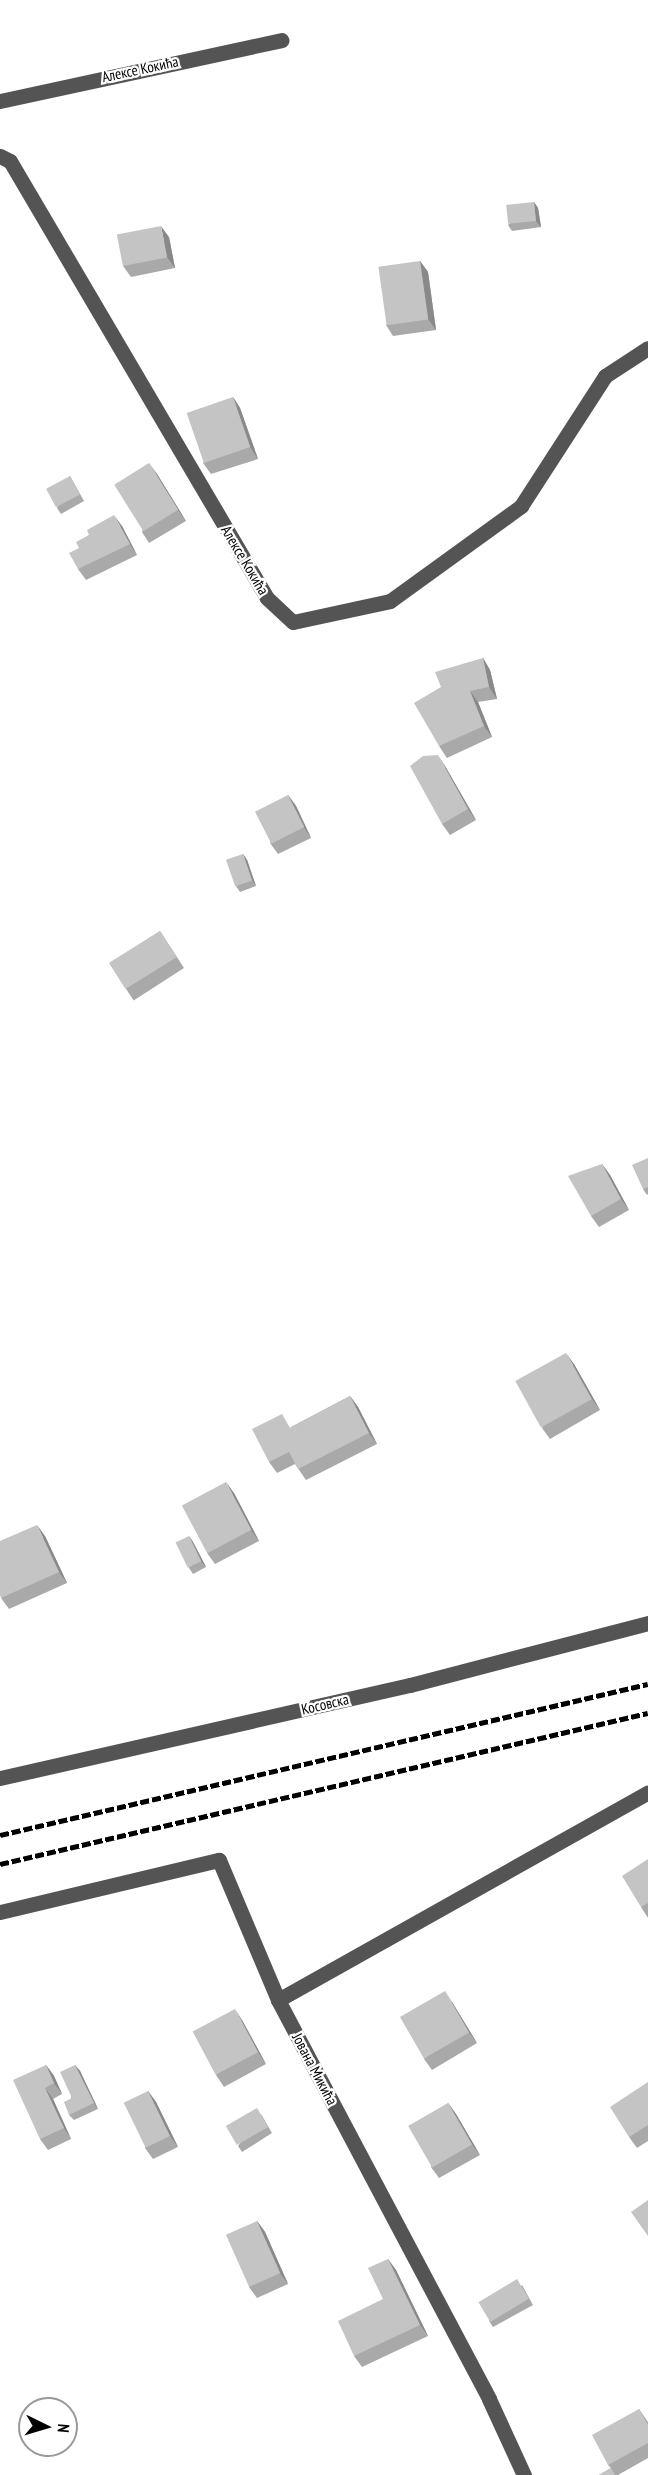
<!DOCTYPE html>
<meta charset="utf-8">
<style>
body{margin:0}
#map{position:relative;width:648px;height:2475px;overflow:hidden;background:#fff;font-family:"PT Sans Narrow",sans-serif}
div>[style]{position:absolute}
.minor>*{height:15px;margin:-7.5px;padding:0 7.5px;transform-origin:7.5px;border-radius:7.5px;background:#545454}
.rail>*{height:4.5px;margin-top:-2.25px;transform-origin:0;background:repeating-linear-gradient(90deg,#000 0 9px,transparent 0 12px)}
.wall>*{inset:0;background:#a9a9a9;transform-origin:0 0}
.shaded-wall>*{inset:0;background:#898989}
.building>*{inset:0;background:#c4c4c4;transform-origin:0 0}
span{translate:-50% -50%;white-space:nowrap;text-align:center;line-height:1.15;-webkit-text-stroke:4.5px #fff;paint-order:stroke}
.street-label{font-size:15px;color:#000}
.north{position:absolute;left:18px;top:2397px;width:60px;height:60px;box-sizing:border-box;background:#fff;border:2px solid #999;border-radius:50%;rotate:95deg;font-size:16px;font-weight:700;line-height:24px;text-align:center;color:#000}
.north::after{content:'';display:block;margin:auto;width:21px;height:27px;background:#000;clip-path:polygon(50% 0,100% 100%,50% 72%,0 100%)}
</style>
<div id="map">
<div class="minor">
<i style="left:0;top:101px;width:288px;rotate:-12.2deg"></i>
<i style="left:0;top:156px;width:11px;rotate:27deg"></i>
<i style="left:10px;top:161px;width:507px;rotate:59.54deg"></i>
<i style="left:267px;top:598px;width:35px;rotate:43deg"></i>
<i style="left:293px;top:622px;width:99px;rotate:-12.2deg"></i>
<i style="left:390px;top:601px;width:162px;rotate:-35.9deg"></i>
<i style="left:521px;top:506px;width:155px;rotate:-57.1deg"></i>
<i style="left:605px;top:376px;width:51px;rotate:-33.1deg"></i>
<i style="left:0;top:1778px;width:420px;rotate:-12.8deg"></i>
<i style="left:410px;top:1685px;width:246px;rotate:-14.6deg"></i>
<i style="left:0;top:1912px;width:225px;rotate:-13.4deg"></i>
<i style="left:219px;top:1860px;width:152px;rotate:67.1deg"></i>
<i style="left:278px;top:2000px;width:451px;rotate:62.1deg"></i>
<i style="left:489px;top:2399px;width:84px;rotate:65.3deg"></i>
<i style="left:278px;top:2000px;width:424px;rotate:-29.3deg"></i>
</div>
<div class="rail">
<i style="left:0;top:1835px;width:665px;rotate:-13.12deg"></i>
<i style="left:0;top:1864px;width:665px;rotate:-13.12deg"></i>
</div>
<div class="wall">
<i style="clip-path:polygon(534px 202px,538px 208px,541px 227px,512px 231px,508px 225px)"></i>
<i style="clip-path:polygon(169px 237px,175px 268px,131px 277px,123px 266px)"></i>
<i style="clip-path:polygon(420px 261px,428px 272px,436px 330px,393px 336px,386px 325px)"></i>
<i style="clip-path:polygon(233px 397px,240px 408px,258px 459px,211px 474px,203px 463px)"></i>
<i style="clip-path:polygon(157px 474px,186px 521px,149px 543px,142px 532px)"></i>
<i style="clip-path:polygon(70px 476px,84px 501px,61px 514px,57px 508px)"></i>
<i style="clip-path:polygon(122px 526px,137px 555px,86px 580px,78px 569px,79px 548px,89px 535px)"></i>
<i style="clip-path:polygon(483px 658px,490px 670px,497px 699px,478px 702px,492px 737px,447px 758px,439px 746px)"></i>
<i style="clip-path:polygon(445px 766px,476px 820px,450px 835px,442px 824px)"></i>
<i style="clip-path:polygon(288px 795px,296px 806px,311px 838px,278px 854px,270px 843px)"></i>
<i style="clip-path:polygon(243px 854px,247px 860px,256px 886px,240px 892px,236px 886px)"></i>
<i style="left:160px;top:931px;width:44px;height:60px;rotate:57deg"></i>
<i style="clip-path:polygon(648px 1158px,648px 1194px,647px 1195px,643px 1189px)"></i>
<i style="clip-path:polygon(602px 1164px,610px 1175px,629px 1210px,599px 1227px,591px 1216px)"></i>
<i style="clip-path:polygon(574px 1364px,600px 1410px,550px 1439px,542px 1428px)"></i>
<i style="clip-path:polygon(350px 1396px,358px 1407px,377px 1444px,306px 1480px,295px 1464px,277px 1473px,269px 1462px,291px 1427px)"></i>
<i style="clip-path:polygon(234px 1493px,259px 1541px,215px 1564px,207px 1553px)"></i>
<i style="clip-path:polygon(45px 1536px,67px 1583px,9px 1609px,1px 1598px)"></i>
<i style="clip-path:polygon(189px 1536px,193px 1542px,206px 1567px,193px 1574px,189px 1568px)"></i>
<i style="clip-path:polygon(648px 1859px,648px 1918px,641px 1907px)"></i>
<i style="clip-path:polygon(452px 2002px,477px 2043px,432px 2070px,424px 2059px)"></i>
<i style="clip-path:polygon(242px 2020px,266px 2064px,224px 2087px,216px 2075px)"></i>
<i style="clip-path:polygon(46px 2065px,54px 2076px,62px 2094px,53px 2099px,71px 2139px,48px 2150px,40px 2139px)"></i>
<i style="clip-path:polygon(75px 2065px,80px 2071px,98px 2109px,74px 2120px,69px 2115px)"></i>
<i style="clip-path:polygon(648px 2082px,648px 2141px,637px 2148px,629px 2137px)"></i>
<i style="clip-path:polygon(148px 2091px,156px 2102px,178px 2147px,153px 2159px,145px 2148px)"></i>
<i style="clip-path:polygon(448px 2103px,456px 2114px,480px 2155px,439px 2178px,431px 2167px)"></i>
<i style="clip-path:polygon(261px 2114px,272px 2133px,242px 2152px,238px 2146px)"></i>
<i style="clip-path:polygon(257px 2221px,265px 2232px,288px 2284px,257px 2298px,249px 2287px)"></i>
<i style="clip-path:polygon(388px 2259px,396px 2270px,428px 2336px,362px 2367px,354px 2356px,383px 2299px)"></i>
<i style="clip-path:polygon(522px 2285px,533px 2305px,493px 2327px,489px 2321px)"></i>
<i style="clip-path:polygon(639px 2409px,648px 2422px,648px 2458px,618px 2475px,599px 2475px,611px 2468px,608px 2465px)"></i>
</div>
<div class="shaded-wall">
<i style="clip-path:polygon(534px 202px,538px 208px,541px 227px,536px 221px)"></i>
<i style="clip-path:polygon(161px 226px,169px 237px,175px 268px,167px 257px)"></i>
<i style="clip-path:polygon(420px 261px,428px 272px,436px 330px,428px 319px)"></i>
<i style="clip-path:polygon(233px 397px,240px 408px,258px 459px,250px 447px)"></i>
<i style="clip-path:polygon(149px 463px,157px 474px,186px 521px,178px 510px)"></i>
<i style="clip-path:polygon(114px 515px,122px 526px,137px 555px,130px 544px)"></i>
<i style="clip-path:polygon(483px 658px,490px 670px,497px 699px,489px 687px)"></i>
<i style="clip-path:polygon(470px 691px,478px 702px,492px 737px,484px 726px)"></i>
<i style="clip-path:polygon(438px 755px,445px 766px,476px 820px,468px 809px)"></i>
<i style="clip-path:polygon(288px 795px,296px 806px,311px 838px,304px 827px)"></i>
<i style="clip-path:polygon(243px 854px,247px 860px,256px 886px,252px 880px)"></i>
<i style="clip-path:polygon(602px 1164px,610px 1175px,629px 1210px,621px 1199px)"></i>
<i style="clip-path:polygon(566px 1353px,574px 1364px,600px 1410px,592px 1399px)"></i>
<i style="clip-path:polygon(350px 1396px,358px 1407px,377px 1444px,369px 1433px)"></i>
<i style="clip-path:polygon(226px 1482px,234px 1493px,259px 1541px,251px 1530px)"></i>
<i style="clip-path:polygon(37px 1525px,45px 1536px,67px 1583px,59px 1572px)"></i>
<i style="clip-path:polygon(189px 1536px,193px 1542px,206px 1567px,201px 1561px)"></i>
<i style="clip-path:polygon(445px 1991px,452px 2002px,477px 2043px,469px 2032px)"></i>
<i style="clip-path:polygon(235px 2009px,242px 2020px,266px 2064px,258px 2052px)"></i>
<i style="clip-path:polygon(46px 2065px,54px 2076px,62px 2094px,54px 2083px)"></i>
<i style="clip-path:polygon(75px 2065px,80px 2071px,98px 2109px,94px 2103px)"></i>
<i style="clip-path:polygon(45px 2088px,53px 2099px,71px 2139px,64px 2128px)"></i>
<i style="clip-path:polygon(148px 2091px,156px 2102px,178px 2147px,170px 2136px)"></i>
<i style="clip-path:polygon(448px 2103px,456px 2114px,480px 2155px,472px 2144px)"></i>
<i style="clip-path:polygon(257px 2221px,265px 2232px,288px 2284px,280px 2273px)"></i>
<i style="clip-path:polygon(388px 2259px,396px 2270px,428px 2336px,420px 2325px)"></i>
</div>
<div class="building">
<i style="left:534px;top:202px;width:19px;height:28px;rotate:84deg"></i>
<i style="left:161px;top:226px;width:32px;height:45px;rotate:79deg"></i>
<i style="left:420px;top:261px;width:59px;height:42px;rotate:82deg"></i>
<i style="left:233px;top:397px;width:53px;height:49px;rotate:71deg"></i>
<i style="left:149px;top:463px;width:55px;height:41px;rotate:58deg"></i>
<i style="left:70px;top:476px;width:21px;height:27px;rotate:62deg"></i>
<i style="clip-path:polygon(114px 515px,130px 544px,78px 569px,69px 553px,79px 548px,76px 542px,89px 535px,87px 530px)"></i>
<i style="clip-path:polygon(483px 658px,489px 687px,470px 691px,484px 726px,439px 746px,414px 703px,441px 687px,435px 672px)"></i>
<i style="clip-path:polygon(438px 755px,468px 809px,442px 824px,410px 766px,423px 756px)"></i>
<i style="left:288px;top:795px;width:36px;height:37px;rotate:63deg"></i>
<i style="left:243px;top:854px;width:28px;height:18px;rotate:71deg"></i>
<i style="left:160px;top:931px;width:31px;height:60px;rotate:58deg"></i>
<i style="clip-path:polygon(648px 1158px,648px 1187px,643px 1189px,632px 1165px)"></i>
<i style="clip-path:polygon(602px 1164px,621px 1199px,591px 1216px,568px 1176px)"></i>
<i style="left:566px;top:1353px;width:53px;height:58px;rotate:61deg"></i>
<i style="clip-path:polygon(350px 1396px,369px 1433px,298px 1469px,289px 1452px,269px 1462px,252px 1429px,282px 1414px,290px 1428px)"></i>
<i style="left:226px;top:1482px;width:54px;height:50px;rotate:62deg"></i>
<i style="clip-path:polygon(37px 1525px,59px 1572px,1px 1598px,0 1595px,0 1541px)"></i>
<i style="left:189px;top:1536px;width:28px;height:15px;rotate:64deg"></i>
<i style="clip-path:polygon(648px 1859px,648px 1903px,641px 1907px,622px 1876px)"></i>
<i style="left:445px;top:1991px;width:48px;height:52px;rotate:60deg"></i>
<i style="left:235px;top:2009px;width:49px;height:48px;rotate:62deg"></i>
<i style="clip-path:polygon(46px 2065px,54px 2083px,45px 2088px,64px 2128px,40px 2139px,13px 2080px)"></i>
<i style="clip-path:polygon(75px 2065px,94px 2103px,69px 2115px,64px 2102px,72px 2098px,60px 2072px)"></i>
<i style="clip-path:polygon(648px 2082px,648px 2125px,629px 2137px,610px 2107px)"></i>
<i style="left:148px;top:2091px;width:50px;height:27px;rotate:64deg"></i>
<i style="left:448px;top:2103px;width:48px;height:46px;rotate:60deg"></i>
<i style="left:257px;top:2108px;width:22px;height:36px;rotate:60deg"></i>
<i style="clip-path:polygon(648px 2200px,648px 2236px,631px 2212px)"></i>
<i style="left:257px;top:2221px;width:57px;height:34px;rotate:66deg"></i>
<i style="clip-path:polygon(388px 2259px,420px 2325px,354px 2356px,338px 2321px,383px 2299px,368px 2268px)"></i>
<i style="left:517px;top:2279px;width:23px;height:45px;rotate:59deg"></i>
<i style="clip-path:polygon(639px 2409px,648px 2425px,648px 2443px,608px 2465px,592px 2435px)"></i>
<i style="clip-path:polygon(611px 2468px,615px 2475px,599px 2475px)"></i>
</div>
<div class="street-label">
<span style="left:140px;top:69px;rotate:-12deg">Алексе Кокића</span>
<span style="left:245px;top:560px;rotate:59deg">Алексе Кокића</span>
<span style="left:325px;top:1704px;rotate:-13deg">Косовска</span>
<span style="left:315px;top:2069px;rotate:62deg">Јована Микића</span>
</div>
<div class="north">N</div>
</div>
